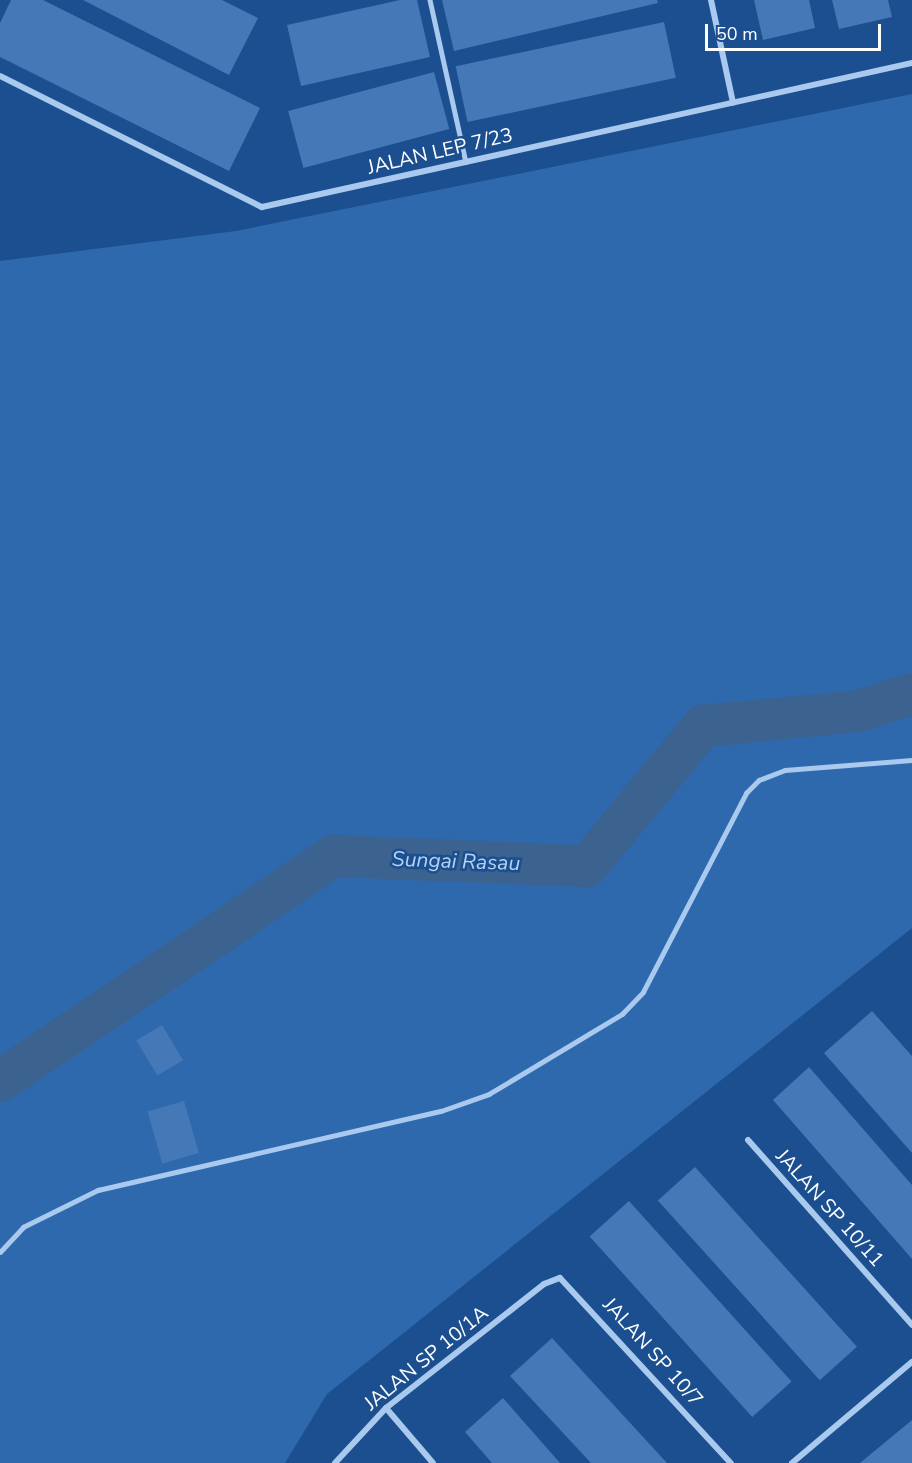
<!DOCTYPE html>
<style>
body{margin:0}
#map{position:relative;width:912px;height:1463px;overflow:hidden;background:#1b4f8f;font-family:"Nunito Sans",sans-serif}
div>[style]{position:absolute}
.green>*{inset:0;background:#2e69ad}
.river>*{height:42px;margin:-21px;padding:0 21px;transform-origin:21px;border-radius:21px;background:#3c6290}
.building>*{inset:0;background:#4478b7;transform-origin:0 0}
.service>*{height:4.5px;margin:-2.25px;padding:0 2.25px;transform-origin:2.25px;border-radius:2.25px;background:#a9c9ee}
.minor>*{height:6px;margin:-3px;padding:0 3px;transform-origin:3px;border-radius:3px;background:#a9c9ee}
span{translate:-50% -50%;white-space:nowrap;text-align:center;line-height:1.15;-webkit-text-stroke:5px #1b4f8f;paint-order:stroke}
.street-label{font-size:20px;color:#fff}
.water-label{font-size:21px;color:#b5d3f5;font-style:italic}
.scale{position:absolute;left:705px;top:24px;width:176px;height:27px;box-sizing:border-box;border:3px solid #fff;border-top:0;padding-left:8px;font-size:18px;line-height:21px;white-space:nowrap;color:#fff;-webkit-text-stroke:4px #1b4f8f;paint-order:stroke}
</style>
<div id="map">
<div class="green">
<i style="clip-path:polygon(912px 94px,912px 928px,327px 1394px,285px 1463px,0 1463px,0 261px,236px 231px)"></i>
</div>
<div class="river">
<i style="left:0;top:1081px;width:403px;rotate:-34deg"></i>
<i style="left:334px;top:856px;width:253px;rotate:2.3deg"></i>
<i style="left:587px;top:866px;width:182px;rotate:-50.4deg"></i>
<i style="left:703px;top:726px;width:157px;rotate:-5.5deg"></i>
<i style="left:859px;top:711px;width:56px;rotate:-17.8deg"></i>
</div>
<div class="building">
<i style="clip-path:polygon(11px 0,43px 0,260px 108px,229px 171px,0 57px,0 23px)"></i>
<i style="clip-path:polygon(83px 0,222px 0,258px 18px,229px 75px)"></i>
<i style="clip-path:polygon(400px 0,417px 0,430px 57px,301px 86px,287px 25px)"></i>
<i style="clip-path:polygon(442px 0,657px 0,658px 3px,454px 51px)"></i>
<i style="clip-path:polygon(754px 0,809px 0,815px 28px,763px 40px)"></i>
<i style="clip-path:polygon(832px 0,888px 0,892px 17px,839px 29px)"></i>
<i style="left:664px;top:22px;width:57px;height:213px;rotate:78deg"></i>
<i style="left:434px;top:72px;width:59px;height:151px;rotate:75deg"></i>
<i style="clip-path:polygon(872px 1011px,912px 1056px,912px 1153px,824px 1053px)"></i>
<i style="left:162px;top:1025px;width:41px;height:30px;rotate:59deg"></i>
<i style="clip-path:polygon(809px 1067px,912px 1185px,912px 1259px,773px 1100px)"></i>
<i style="left:184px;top:1101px;width:54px;height:38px;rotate:74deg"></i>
<i style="left:695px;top:1167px;width:242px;height:50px;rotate:48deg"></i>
<i style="left:629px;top:1201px;width:243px;height:53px;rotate:48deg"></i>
<i style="clip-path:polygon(552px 1338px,667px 1463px,591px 1463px,510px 1376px)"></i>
<i style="clip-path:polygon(503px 1398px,560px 1463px,492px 1463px,465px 1432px)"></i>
<i style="clip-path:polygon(912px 1420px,912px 1463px,860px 1463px)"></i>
</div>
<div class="service">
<i style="left:430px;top:0;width:166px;rotate:77.5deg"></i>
<i style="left:0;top:1252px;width:34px;rotate:-47deg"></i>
<i style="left:23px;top:1227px;width:84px;rotate:-26.3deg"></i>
<i style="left:98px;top:1190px;width:352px;rotate:-13deg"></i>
<i style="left:441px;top:1111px;width:51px;rotate:-19.5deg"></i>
<i style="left:489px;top:1094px;width:155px;rotate:-31deg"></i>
<i style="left:622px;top:1014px;width:30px;rotate:-46deg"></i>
<i style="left:643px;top:992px;width:224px;rotate:-62.6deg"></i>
<i style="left:746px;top:793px;width:18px;rotate:-45deg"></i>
<i style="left:759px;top:780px;width:28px;rotate:-21deg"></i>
<i style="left:785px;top:770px;width:127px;rotate:-4.5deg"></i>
</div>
<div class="minor">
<i style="left:711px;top:0;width:105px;rotate:77.9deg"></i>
<i style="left:0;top:76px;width:293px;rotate:26.6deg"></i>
<i style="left:262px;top:207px;width:666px;rotate:-12.49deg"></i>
<i style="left:748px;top:1140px;width:247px;rotate:48.4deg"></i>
<i style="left:386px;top:1408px;width:72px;rotate:49.5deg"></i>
<i style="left:335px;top:1463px;width:75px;rotate:-47.2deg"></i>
<i style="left:386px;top:1408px;width:201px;rotate:-38.1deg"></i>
<i style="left:544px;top:1284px;width:17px;rotate:-21deg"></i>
<i style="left:560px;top:1278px;width:252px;rotate:47.3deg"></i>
<i style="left:792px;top:1463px;width:157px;rotate:-40.1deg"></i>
</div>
<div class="street-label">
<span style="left:440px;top:151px;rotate:-13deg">JALAN LEP 7/23</span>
<span style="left:830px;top:1208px;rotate:48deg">JALAN SP 10/11</span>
<span style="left:653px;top:1352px;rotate:48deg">JALAN SP 10/7</span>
<span style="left:426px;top:1358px;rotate:-39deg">JALAN SP 10/1A</span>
</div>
<div class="water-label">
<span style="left:456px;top:861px;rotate:2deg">Sungai Rasau</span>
</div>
<div class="scale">50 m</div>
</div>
